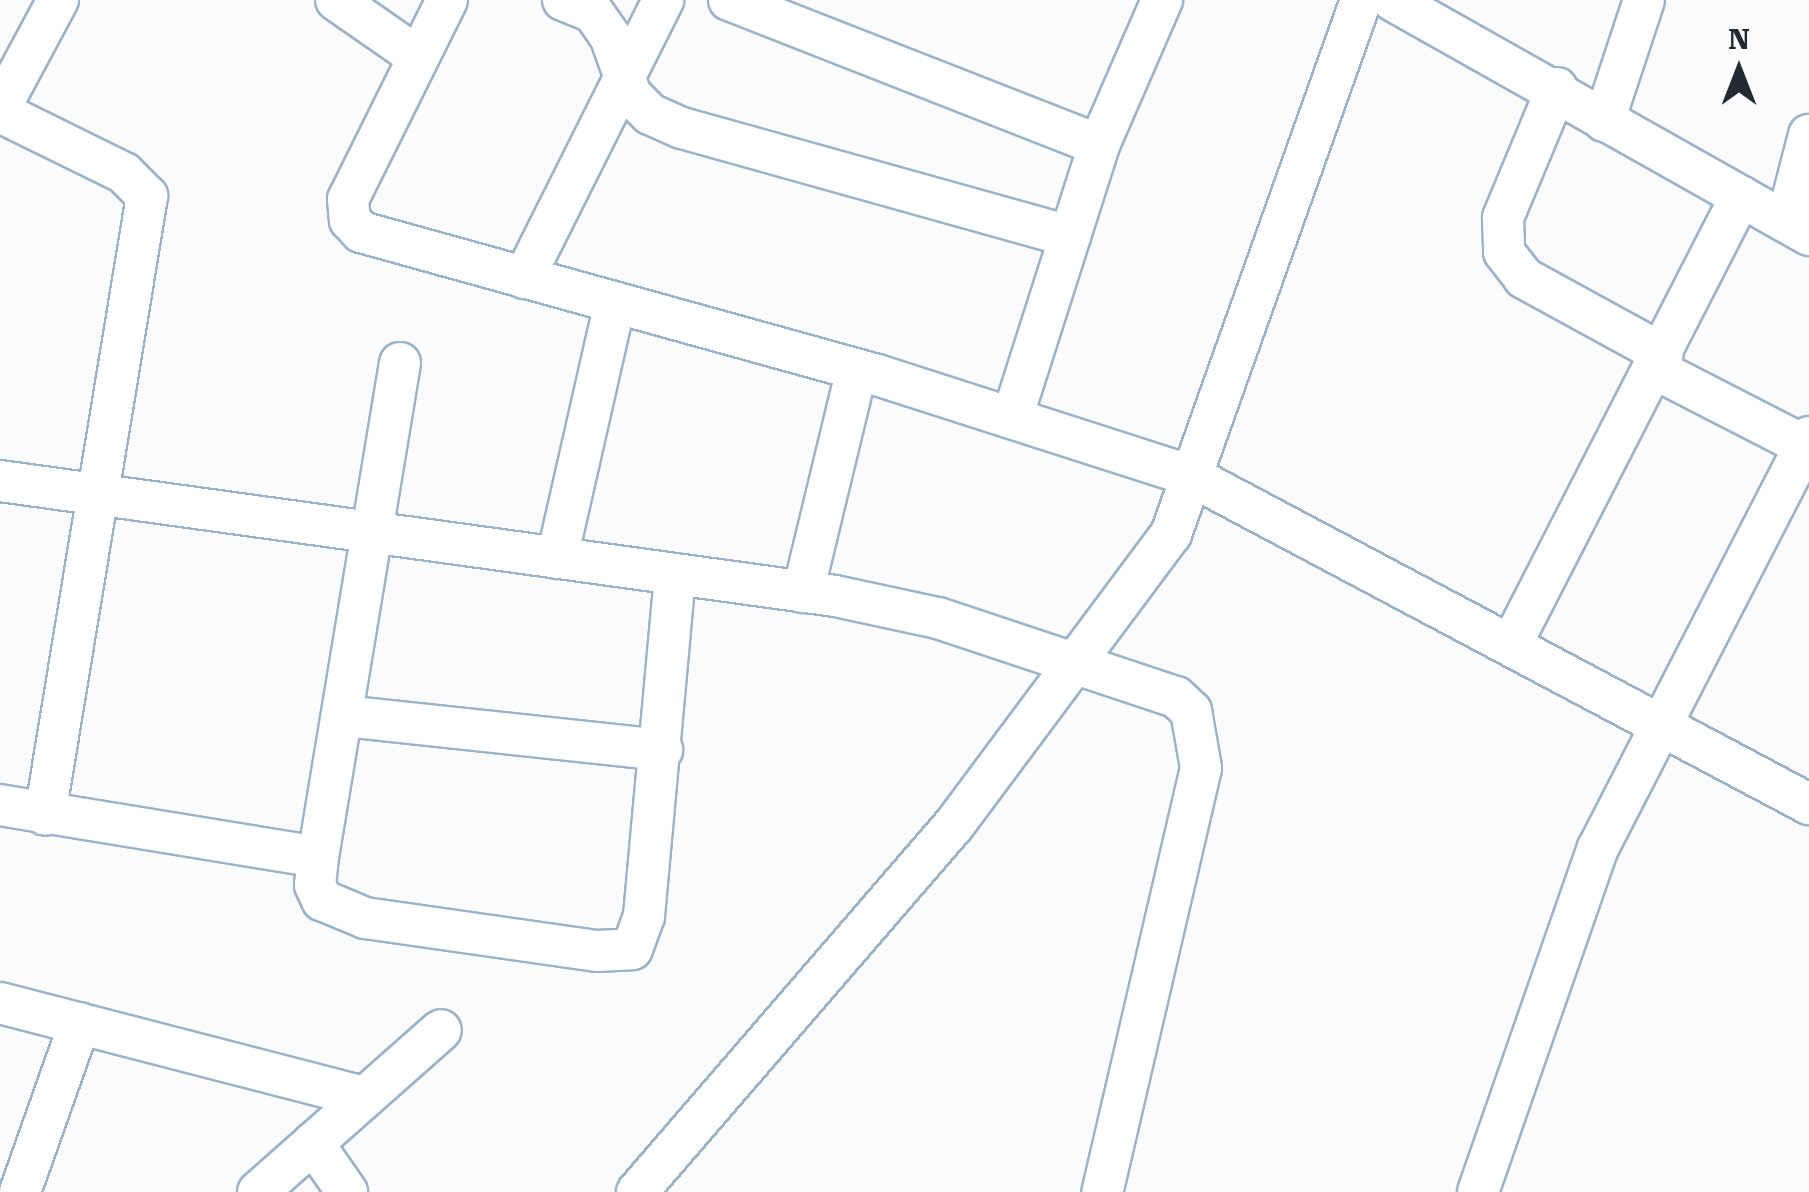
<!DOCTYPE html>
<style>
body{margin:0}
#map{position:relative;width:1809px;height:1192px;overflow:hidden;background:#fbfbfb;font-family:"Roboto Serif",serif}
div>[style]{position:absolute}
.roads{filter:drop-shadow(2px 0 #9bb3c8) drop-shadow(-2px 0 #9bb3c8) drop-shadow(0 2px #9bb3c8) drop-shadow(0 -2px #9bb3c8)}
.minor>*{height:40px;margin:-20px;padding:0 20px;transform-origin:20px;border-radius:20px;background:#fff}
span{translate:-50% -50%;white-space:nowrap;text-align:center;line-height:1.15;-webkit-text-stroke:9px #fbfbfb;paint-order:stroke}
.north{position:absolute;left:1689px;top:20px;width:100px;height:100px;-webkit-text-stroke:8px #fbfbfb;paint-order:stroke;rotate:0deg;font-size:28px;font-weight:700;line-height:40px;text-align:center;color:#222b34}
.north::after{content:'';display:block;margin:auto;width:35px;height:45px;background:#222b34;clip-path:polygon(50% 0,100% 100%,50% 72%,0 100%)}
</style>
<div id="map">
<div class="roads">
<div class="minor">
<i style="left:336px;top:0;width:100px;rotate:34.8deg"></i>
<i style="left:447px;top:0;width:222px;rotate:116.4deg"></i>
<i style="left:348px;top:199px;width:21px;rotate:85deg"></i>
<i style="left:350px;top:220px;width:16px;rotate:47deg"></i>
<i style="left:361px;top:232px;width:535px;rotate:15.49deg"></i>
<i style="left:877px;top:375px;width:330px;rotate:17.8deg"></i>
<i style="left:1191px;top:476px;width:700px;rotate:27.96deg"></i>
<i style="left:563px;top:0;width:32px;rotate:22deg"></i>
<i style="left:593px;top:12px;width:29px;rotate:55deg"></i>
<i style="left:610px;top:36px;width:63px;rotate:70.4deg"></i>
<i style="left:631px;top:95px;width:27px;rotate:45deg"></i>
<i style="left:650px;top:114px;width:35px;rotate:24deg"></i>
<i style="left:682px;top:128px;width:403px;rotate:15.6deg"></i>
<i style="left:729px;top:0;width:397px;rotate:21.4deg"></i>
<i style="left:1392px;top:0;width:479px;rotate:29.4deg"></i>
<i style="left:1557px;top:88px;width:141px;rotate:112.6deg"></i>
<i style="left:1503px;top:218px;width:34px;rotate:88deg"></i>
<i style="left:1504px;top:252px;width:33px;rotate:52deg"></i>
<i style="left:1524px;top:278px;width:158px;rotate:28.7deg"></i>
<i style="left:0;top:108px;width:123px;rotate:-61.8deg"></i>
<i style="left:0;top:112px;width:138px;rotate:26.2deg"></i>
<i style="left:124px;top:173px;width:33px;rotate:45deg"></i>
<i style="left:147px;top:196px;width:627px;rotate:99.36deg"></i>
<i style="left:1604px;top:121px;width:127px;rotate:-71.7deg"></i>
<i style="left:1787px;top:220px;width:88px;rotate:-75.5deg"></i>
<i style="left:524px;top:278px;width:311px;rotate:-63.4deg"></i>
<i style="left:400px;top:363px;width:501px;rotate:99.42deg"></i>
<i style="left:318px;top:857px;width:28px;rotate:96deg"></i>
<i style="left:315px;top:885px;width:17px;rotate:65deg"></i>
<i style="left:322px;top:900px;width:47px;rotate:22.7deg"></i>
<i style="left:365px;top:918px;width:234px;rotate:8.1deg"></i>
<i style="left:597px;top:951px;width:35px;rotate:-3deg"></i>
<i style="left:632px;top:949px;width:35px;rotate:-70deg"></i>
<i style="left:644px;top:916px;width:343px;rotate:-84.8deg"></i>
<i style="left:1655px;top:369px;width:173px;rotate:27.2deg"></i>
<i style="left:1012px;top:418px;width:287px;rotate:-72.3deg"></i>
<i style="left:1099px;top:145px;width:158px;rotate:-66.5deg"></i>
<i style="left:0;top:481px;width:843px;rotate:7.84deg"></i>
<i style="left:835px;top:596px;width:105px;rotate:12.1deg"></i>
<i style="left:938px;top:618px;width:251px;rotate:18.4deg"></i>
<i style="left:1176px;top:697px;width:21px;rotate:43deg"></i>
<i style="left:1191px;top:711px;width:58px;rotate:80deg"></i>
<i style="left:1201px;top:768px;width:435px;rotate:103.1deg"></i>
<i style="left:557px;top:558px;width:262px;rotate:-77.2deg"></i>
<i style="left:803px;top:592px;width:229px;rotate:-76.4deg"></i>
<i style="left:1511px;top:645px;width:504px;rotate:-62.88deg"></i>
<i style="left:344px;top:716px;width:320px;rotate:6.1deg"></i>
<i style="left:0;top:805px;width:322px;rotate:9.3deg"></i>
<i style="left:0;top:1003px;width:376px;rotate:14.5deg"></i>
<i style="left:313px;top:1143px;width:60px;rotate:55.2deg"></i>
<i style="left:20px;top:1192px;width:179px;rotate:-70.5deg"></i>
<i style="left:258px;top:1192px;width:244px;rotate:-41.5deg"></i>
<i style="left:637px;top:1192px;width:485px;rotate:-49.2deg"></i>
<i style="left:954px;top:825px;width:363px;rotate:-53.3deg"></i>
<i style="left:1171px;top:534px;width:567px;rotate:-70.41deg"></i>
<i style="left:1478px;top:1192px;width:364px;rotate:-70.8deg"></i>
<i style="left:1598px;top:848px;width:462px;rotate:-62.8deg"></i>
</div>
</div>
<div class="north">N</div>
</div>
